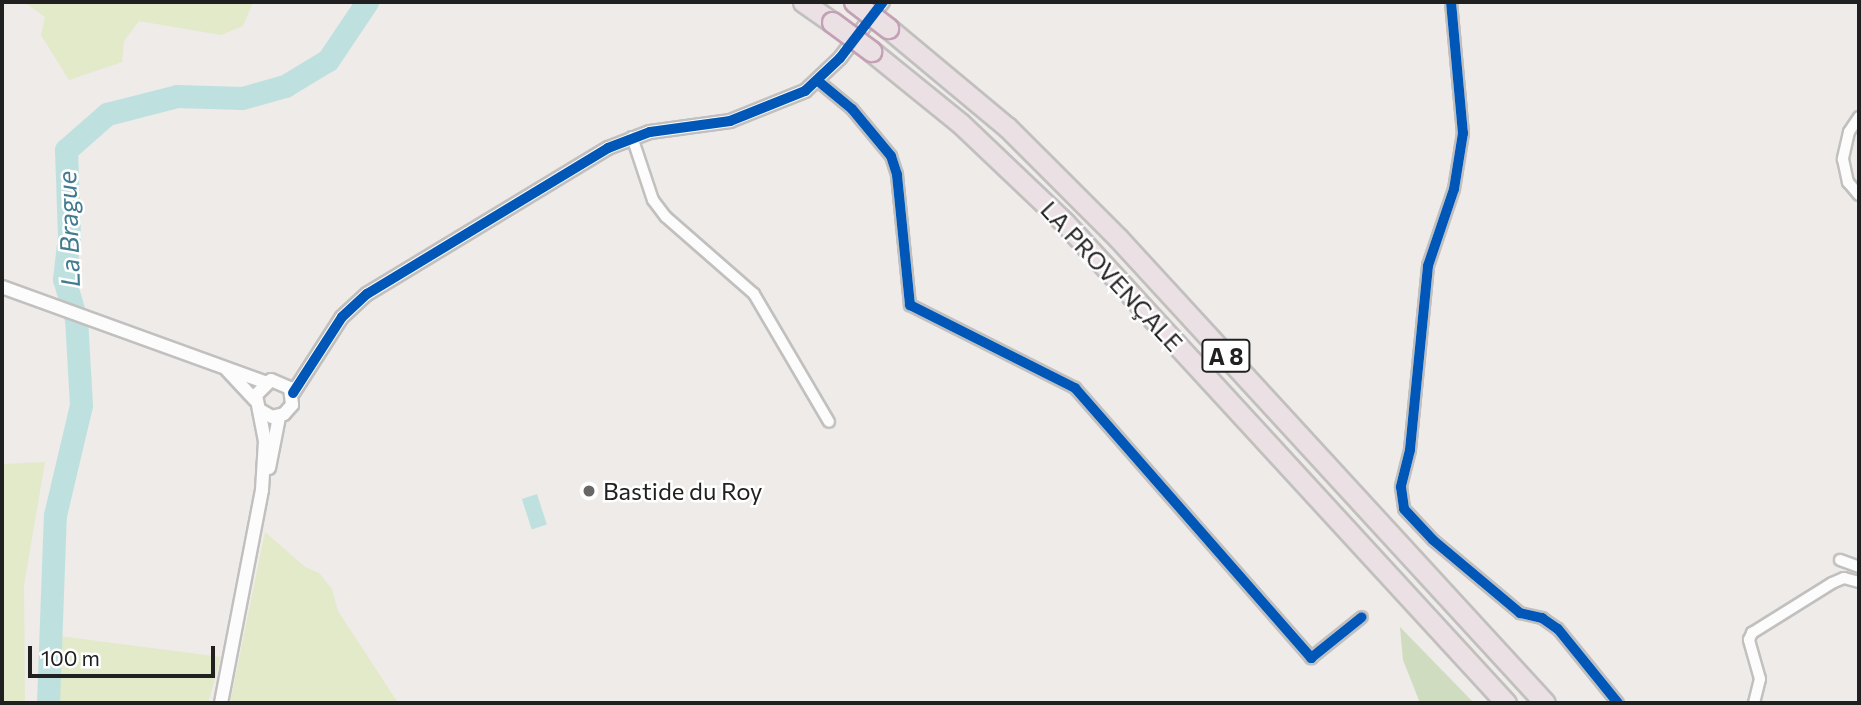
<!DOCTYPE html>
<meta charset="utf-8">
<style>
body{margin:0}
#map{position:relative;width:1861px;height:705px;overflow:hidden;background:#eeebe9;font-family:Commissioner,sans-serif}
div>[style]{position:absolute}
.grass>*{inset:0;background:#e2eac9}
.forest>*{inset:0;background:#d0dcbf}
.water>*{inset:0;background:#bee1e0;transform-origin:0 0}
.river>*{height:23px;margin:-11.5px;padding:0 11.5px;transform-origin:11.5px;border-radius:11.5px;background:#bee1e0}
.roads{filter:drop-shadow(2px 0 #c1c0bf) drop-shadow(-2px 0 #c1c0bf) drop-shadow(0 2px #c1c0bf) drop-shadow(0 -2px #c1c0bf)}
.minor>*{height:10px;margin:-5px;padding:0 5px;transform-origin:5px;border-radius:5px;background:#fcfcfc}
.tertiary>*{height:12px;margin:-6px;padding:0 6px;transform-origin:6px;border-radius:6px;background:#fcfcfc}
.motorway>*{height:19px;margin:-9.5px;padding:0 9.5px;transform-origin:9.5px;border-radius:9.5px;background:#ebe0e4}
.bridges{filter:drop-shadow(2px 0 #c3a0b3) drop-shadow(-2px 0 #c3a0b3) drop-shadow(0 2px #c3a0b3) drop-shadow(0 -2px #c3a0b3)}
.motorway-bridge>*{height:19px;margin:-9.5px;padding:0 9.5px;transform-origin:9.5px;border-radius:9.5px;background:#ebe0e4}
.cycleway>*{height:10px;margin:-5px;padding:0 5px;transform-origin:5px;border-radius:5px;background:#0057b8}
.dots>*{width:19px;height:19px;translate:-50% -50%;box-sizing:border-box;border:4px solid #fff;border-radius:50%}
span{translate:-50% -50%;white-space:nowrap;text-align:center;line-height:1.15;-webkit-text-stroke:5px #fff;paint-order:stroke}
.shield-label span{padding:2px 5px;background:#fff;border:2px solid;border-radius:5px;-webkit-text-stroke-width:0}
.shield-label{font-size:23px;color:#202020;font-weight:700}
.street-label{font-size:24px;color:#202020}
.poi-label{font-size:24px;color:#202020}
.left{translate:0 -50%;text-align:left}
.water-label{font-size:26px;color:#427b8f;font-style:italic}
.frame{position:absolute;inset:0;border:4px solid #202020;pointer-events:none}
.scale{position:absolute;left:28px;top:646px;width:187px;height:32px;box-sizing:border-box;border:4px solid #202020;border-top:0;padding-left:9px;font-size:21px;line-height:24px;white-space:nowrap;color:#202020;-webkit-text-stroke:5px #fff;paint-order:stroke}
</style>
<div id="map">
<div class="grass">
<i style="clip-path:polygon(24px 2px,253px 2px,243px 26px,221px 35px,139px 21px,124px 41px,122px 62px,69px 80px,41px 35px,45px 17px)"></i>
<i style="clip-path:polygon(45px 462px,24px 585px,25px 703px,2px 703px,2px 464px)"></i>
<i style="clip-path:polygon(265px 532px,305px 567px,319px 573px,332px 589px,338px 611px,398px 703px,230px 703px)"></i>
<i style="clip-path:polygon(59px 636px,221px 657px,208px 703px,54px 703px)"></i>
</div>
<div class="forest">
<i style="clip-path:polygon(1400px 627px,1474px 703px,1420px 703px,1403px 660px)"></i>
</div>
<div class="water">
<i style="left:537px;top:494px;width:32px;height:16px;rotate:72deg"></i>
</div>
<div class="river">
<i style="left:48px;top:703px;width:188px;rotate:-87.9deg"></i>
<i style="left:55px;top:515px;width:113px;rotate:-76.7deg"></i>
<i style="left:81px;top:405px;width:86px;rotate:-93.3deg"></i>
<i style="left:76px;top:319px;width:42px;rotate:-106.7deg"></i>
<i style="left:64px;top:279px;width:43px;rotate:-83.4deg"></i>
<i style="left:69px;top:236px;width:86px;rotate:-92deg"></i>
<i style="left:66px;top:150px;width:55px;rotate:-41.3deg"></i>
<i style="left:107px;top:114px;width:72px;rotate:-14.4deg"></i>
<i style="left:177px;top:96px;width:65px;rotate:1.8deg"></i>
<i style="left:242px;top:98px;width:45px;rotate:-15.6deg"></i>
<i style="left:285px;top:86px;width:50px;rotate:-31.2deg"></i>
<i style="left:328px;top:60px;width:70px;rotate:-56.1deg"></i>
</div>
<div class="roads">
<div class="minor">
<i style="left:1451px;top:2px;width:132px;rotate:84.8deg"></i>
<i style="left:1463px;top:133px;width:57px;rotate:99.1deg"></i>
<i style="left:1454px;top:189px;width:81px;rotate:108.7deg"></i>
<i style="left:1428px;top:266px;width:185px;rotate:95.6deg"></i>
<i style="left:1410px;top:450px;width:38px;rotate:104deg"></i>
<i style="left:1401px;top:487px;width:22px;rotate:82deg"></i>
<i style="left:1404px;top:509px;width:42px;rotate:46.9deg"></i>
<i style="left:1433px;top:540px;width:114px;rotate:40deg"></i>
<i style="left:1520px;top:613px;width:23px;rotate:13deg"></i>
<i style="left:1542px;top:618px;width:19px;rotate:35deg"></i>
<i style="left:1558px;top:629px;width:95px;rotate:51deg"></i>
<i style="left:818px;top:81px;width:44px;rotate:39.5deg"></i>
<i style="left:852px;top:109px;width:61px;rotate:50.3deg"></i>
<i style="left:891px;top:156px;width:20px;rotate:72deg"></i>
<i style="left:897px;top:175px;width:131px;rotate:84.3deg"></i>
<i style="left:910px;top:305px;width:185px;rotate:26.7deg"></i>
<i style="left:1075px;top:388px;width:359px;rotate:48.8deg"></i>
<i style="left:1311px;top:658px;width:65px;rotate:-38.8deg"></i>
<i style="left:1859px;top:117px;width:18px;rotate:124deg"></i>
<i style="left:1849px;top:132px;width:28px;rotate:103deg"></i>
<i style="left:1843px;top:159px;width:24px;rotate:78deg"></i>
<i style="left:1848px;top:182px;width:17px;rotate:50deg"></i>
<i style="left:632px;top:137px;width:66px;rotate:71.6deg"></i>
<i style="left:653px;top:200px;width:21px;rotate:53deg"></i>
<i style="left:666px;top:217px;width:117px;rotate:41.2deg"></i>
<i style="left:754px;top:294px;width:148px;rotate:59.6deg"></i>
<i style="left:1840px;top:560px;width:20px;rotate:20deg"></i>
<i style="left:1754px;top:703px;width:25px;rotate:-76deg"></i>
<i style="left:1760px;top:679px;width:41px;rotate:-105.8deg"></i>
<i style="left:1749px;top:640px;width:8px;rotate:-67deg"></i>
<i style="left:1752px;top:633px;width:94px;rotate:-32deg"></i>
<i style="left:1832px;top:583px;width:13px;rotate:-23deg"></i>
<i style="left:1844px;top:578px;width:16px;rotate:15deg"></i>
</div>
<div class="tertiary">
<i style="left:2px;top:287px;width:280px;rotate:19.9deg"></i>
<i style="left:227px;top:370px;width:41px;rotate:47deg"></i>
<i style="left:293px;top:393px;width:90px;rotate:-57.2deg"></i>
<i style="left:342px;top:317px;width:34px;rotate:-43deg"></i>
<i style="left:367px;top:294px;width:282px;rotate:-31.2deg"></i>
<i style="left:608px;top:148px;width:45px;rotate:-20.9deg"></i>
<i style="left:650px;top:132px;width:81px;rotate:-7.8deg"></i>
<i style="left:730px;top:121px;width:81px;rotate:-21.8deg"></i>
<i style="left:805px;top:91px;width:48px;rotate:-43.3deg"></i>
<i style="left:840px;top:58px;width:71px;rotate:-52.5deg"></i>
<i style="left:269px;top:468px;width:52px;rotate:-78.9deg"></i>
<i style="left:221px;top:703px;width:217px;rotate:-79.1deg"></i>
<i style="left:262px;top:490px;width:49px;rotate:-86.5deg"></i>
<i style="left:265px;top:441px;width:47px;rotate:-101.1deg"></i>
<i style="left:256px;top:395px;width:21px;rotate:-45deg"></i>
<i style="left:271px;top:380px;width:21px;rotate:23deg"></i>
<i style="left:290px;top:388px;width:17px;rotate:83deg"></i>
<i style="left:292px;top:405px;width:12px;rotate:132deg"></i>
<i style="left:284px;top:414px;width:12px;rotate:166deg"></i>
<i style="left:272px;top:417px;width:14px;rotate:-150deg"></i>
</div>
<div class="motorway">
<i style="left:803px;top:2px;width:35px;rotate:35deg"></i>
<i style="left:888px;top:28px;width:155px;rotate:39.8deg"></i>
<i style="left:1007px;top:127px;width:157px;rotate:45deg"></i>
<i style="left:1118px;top:238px;width:631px;rotate:47.44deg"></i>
<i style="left:871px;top:51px;width:114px;rotate:39deg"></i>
<i style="left:960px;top:123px;width:145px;rotate:43.6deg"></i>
<i style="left:1065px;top:223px;width:652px;rotate:47.42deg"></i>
</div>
</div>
<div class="bridges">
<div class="motorway-bridge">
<i style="left:854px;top:2px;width:43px;rotate:37.4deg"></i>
<i style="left:832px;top:22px;width:49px;rotate:36.6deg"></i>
</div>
</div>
<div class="cycleway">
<i style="left:1451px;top:2px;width:132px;rotate:84.8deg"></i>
<i style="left:1463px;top:133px;width:57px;rotate:99.1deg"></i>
<i style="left:1454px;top:189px;width:81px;rotate:108.7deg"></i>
<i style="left:1428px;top:266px;width:185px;rotate:95.6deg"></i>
<i style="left:1410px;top:450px;width:38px;rotate:104deg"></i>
<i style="left:1401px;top:487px;width:22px;rotate:82deg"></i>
<i style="left:1404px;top:509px;width:42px;rotate:46.9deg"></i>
<i style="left:1433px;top:540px;width:114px;rotate:40deg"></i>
<i style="left:1520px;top:613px;width:23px;rotate:13deg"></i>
<i style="left:1542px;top:618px;width:19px;rotate:35deg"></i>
<i style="left:1558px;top:629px;width:95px;rotate:51deg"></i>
<i style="left:818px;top:81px;width:44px;rotate:39.5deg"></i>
<i style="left:852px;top:109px;width:61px;rotate:50.3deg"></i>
<i style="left:891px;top:156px;width:20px;rotate:72deg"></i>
<i style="left:897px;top:175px;width:131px;rotate:84.3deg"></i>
<i style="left:910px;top:305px;width:185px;rotate:26.7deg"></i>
<i style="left:1075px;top:388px;width:359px;rotate:48.8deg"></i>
<i style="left:1311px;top:658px;width:65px;rotate:-38.8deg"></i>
<i style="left:293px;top:393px;width:90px;rotate:-57.2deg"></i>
<i style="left:342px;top:317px;width:34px;rotate:-43deg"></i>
<i style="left:367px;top:294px;width:282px;rotate:-31.2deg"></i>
<i style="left:608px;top:148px;width:45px;rotate:-20.9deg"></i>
<i style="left:650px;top:132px;width:81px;rotate:-7.8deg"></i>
<i style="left:730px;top:121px;width:81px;rotate:-21.8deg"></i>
<i style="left:805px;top:91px;width:48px;rotate:-43.3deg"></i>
<i style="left:840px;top:58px;width:71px;rotate:-52.5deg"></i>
</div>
<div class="dots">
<i style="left:589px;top:491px;background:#686766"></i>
</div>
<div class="shield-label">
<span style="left:1226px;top:356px">A 8</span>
</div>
<div class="street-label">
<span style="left:1112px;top:276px;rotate:47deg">LA PROVENÇALE</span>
</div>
<div class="poi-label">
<span class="left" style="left:603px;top:491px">Bastide du Roy</span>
</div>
<div class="water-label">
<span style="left:68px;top:229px;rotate:-92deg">La Brague</span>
</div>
<div class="frame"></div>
<div class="scale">100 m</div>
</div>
